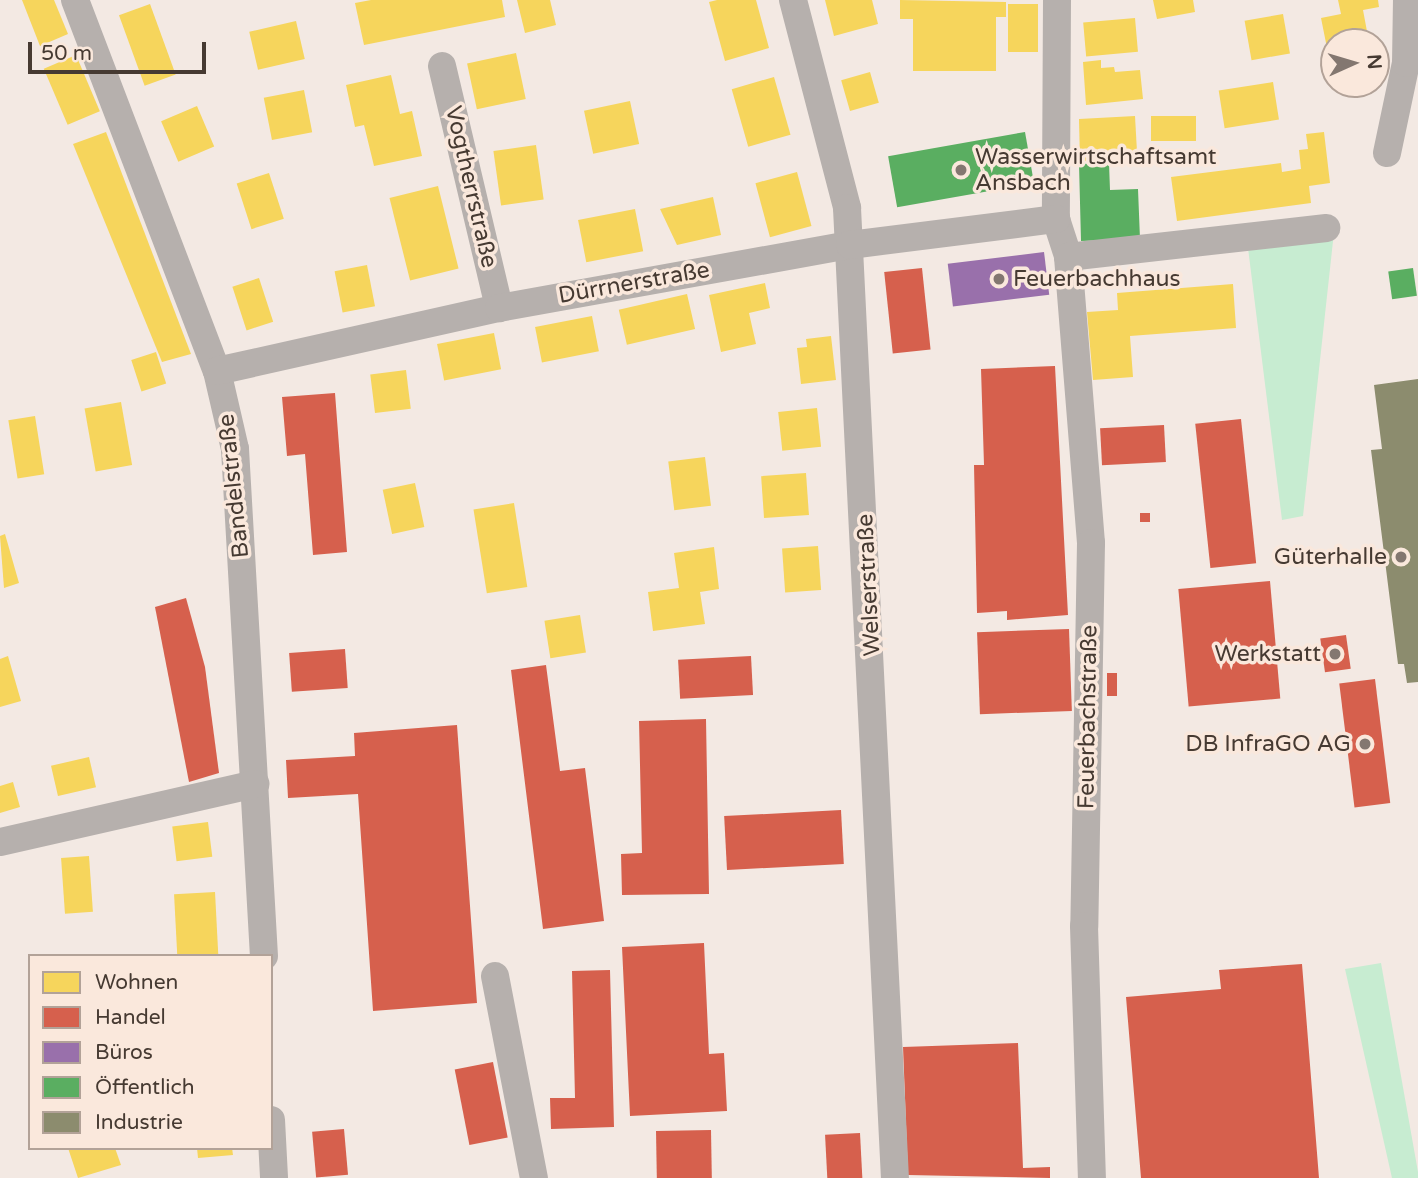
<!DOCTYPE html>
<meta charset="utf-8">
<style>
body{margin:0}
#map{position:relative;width:1418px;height:1178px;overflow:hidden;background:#f3e9e3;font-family:"Varela Round",sans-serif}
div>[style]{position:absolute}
.green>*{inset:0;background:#c7ecd1}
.homes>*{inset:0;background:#f6d55c;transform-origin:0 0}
.shops>*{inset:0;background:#d6604d;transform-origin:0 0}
.offices>*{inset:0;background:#9970ab;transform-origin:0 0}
.public>*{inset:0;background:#5aae61;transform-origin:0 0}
.industry>*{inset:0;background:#8c8c6e}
.minor>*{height:28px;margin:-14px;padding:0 14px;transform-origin:14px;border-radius:14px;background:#b6b0ad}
.dots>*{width:19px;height:19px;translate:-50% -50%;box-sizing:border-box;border:4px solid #fae8dc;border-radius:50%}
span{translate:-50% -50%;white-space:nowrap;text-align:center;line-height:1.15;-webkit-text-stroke:7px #fae8dc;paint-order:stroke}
.poi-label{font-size:23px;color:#463a32}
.left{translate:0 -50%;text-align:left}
.right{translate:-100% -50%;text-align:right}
.street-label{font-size:23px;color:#463a32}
.legend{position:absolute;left:28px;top:954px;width:245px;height:196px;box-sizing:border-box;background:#fae8dc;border:2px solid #b2a298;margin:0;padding:9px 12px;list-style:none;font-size:21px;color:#463a32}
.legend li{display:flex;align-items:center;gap:14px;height:35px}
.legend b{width:35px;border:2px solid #b2a298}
.north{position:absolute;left:1320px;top:28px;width:70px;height:70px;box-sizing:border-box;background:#fae8dc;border:2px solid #b2a298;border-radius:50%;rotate:86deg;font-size:19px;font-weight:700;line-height:28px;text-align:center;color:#463a32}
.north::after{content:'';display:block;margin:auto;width:24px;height:32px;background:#837770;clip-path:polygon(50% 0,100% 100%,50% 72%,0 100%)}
.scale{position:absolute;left:28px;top:42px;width:178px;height:32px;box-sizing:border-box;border:4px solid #463a32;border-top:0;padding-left:9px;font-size:21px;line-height:24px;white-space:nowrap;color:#463a32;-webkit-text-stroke:5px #fae8dc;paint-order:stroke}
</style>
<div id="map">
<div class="green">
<i style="clip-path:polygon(1334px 232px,1303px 516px,1282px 520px,1247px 240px)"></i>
<i style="clip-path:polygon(1381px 963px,1418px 1172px,1418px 1178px,1392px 1178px,1345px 969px)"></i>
</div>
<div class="homes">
<i style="clip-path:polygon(22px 0,54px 0,68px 34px,40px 46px)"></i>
<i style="clip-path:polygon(371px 0,502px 0,505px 17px,364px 45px,355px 3px)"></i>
<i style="clip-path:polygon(517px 0,550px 0,556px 25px,525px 33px)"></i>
<i style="clip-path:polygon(717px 0,756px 0,769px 48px,725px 61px,709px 2px)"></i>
<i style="clip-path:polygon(825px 0,872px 0,878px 24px,834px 36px)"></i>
<i style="clip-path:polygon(900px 0,1006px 2px,1006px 17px,996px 17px,996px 71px,913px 71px,913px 19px,900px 19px)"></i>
<i style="clip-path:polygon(1153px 0,1193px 0,1195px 12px,1157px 19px)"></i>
<i style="clip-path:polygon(1338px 0,1378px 0,1379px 7px,1363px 10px,1369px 42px,1334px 42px,1333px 78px,1321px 18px,1341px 14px)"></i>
<i style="left:150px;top:4px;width:75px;height:33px;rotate:70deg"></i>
<i style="left:1008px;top:4px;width:30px;height:48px"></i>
<i style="left:1283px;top:14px;width:40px;height:39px;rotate:80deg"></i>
<i style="left:1135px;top:18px;width:34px;height:52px;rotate:85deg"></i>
<i style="left:296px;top:21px;width:39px;height:48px;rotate:77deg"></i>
<i style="left:516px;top:53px;width:47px;height:50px;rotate:78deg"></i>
<i style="left:76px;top:55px;width:61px;height:35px;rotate:67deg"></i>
<i style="clip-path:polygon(1101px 60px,1101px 68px,1114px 67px,1115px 72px,1140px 70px,1143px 99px,1086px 105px,1083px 62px)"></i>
<i style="left:870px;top:72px;width:32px;height:30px;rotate:74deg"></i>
<i style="clip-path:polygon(391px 75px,400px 114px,412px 111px,422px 156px,374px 166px,364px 125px,355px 127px,346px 85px)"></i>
<i style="left:774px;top:77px;width:60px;height:44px;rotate:74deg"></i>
<i style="left:1273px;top:82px;width:38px;height:55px;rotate:81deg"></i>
<i style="left:304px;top:90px;width:43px;height:41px;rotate:79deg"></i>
<i style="left:630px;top:101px;width:44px;height:47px;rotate:78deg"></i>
<i style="left:197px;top:106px;width:44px;height:39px;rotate:67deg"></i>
<i style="clip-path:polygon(1135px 116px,1137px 152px,1080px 162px,1079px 119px)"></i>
<i style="left:1151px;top:116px;width:45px;height:25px"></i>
<i style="clip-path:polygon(106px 132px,191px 354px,162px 362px,73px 144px)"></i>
<i style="clip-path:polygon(1324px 132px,1330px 183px,1309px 186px,1311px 203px,1177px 221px,1171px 177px,1281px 163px,1282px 172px,1301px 169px,1299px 150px,1308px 149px,1306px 134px)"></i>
<i style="left:536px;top:145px;width:55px;height:43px;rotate:82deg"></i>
<i style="left:797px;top:172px;width:56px;height:43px;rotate:75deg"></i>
<i style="left:269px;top:173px;width:48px;height:34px;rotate:72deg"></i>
<i style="left:438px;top:186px;width:85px;height:50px;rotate:76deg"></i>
<i style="clip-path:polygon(713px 197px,721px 235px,677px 245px,660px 209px)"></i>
<i style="left:635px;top:209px;width:43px;height:58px;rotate:79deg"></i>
<i style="left:367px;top:265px;width:42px;height:33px;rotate:79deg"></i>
<i style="left:259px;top:278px;width:46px;height:28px;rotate:72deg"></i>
<i style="clip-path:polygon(765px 283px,770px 308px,749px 313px,756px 344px,721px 352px,709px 295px)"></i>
<i style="clip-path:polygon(1233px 284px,1236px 328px,1130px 336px,1133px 377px,1093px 380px,1087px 312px,1118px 310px,1117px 293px)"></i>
<i style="left:687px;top:294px;width:36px;height:70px;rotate:77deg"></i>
<i style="left:592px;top:316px;width:36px;height:58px;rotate:79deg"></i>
<i style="left:494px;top:333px;width:37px;height:58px;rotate:79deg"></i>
<i style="clip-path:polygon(831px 336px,836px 380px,801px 384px,797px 348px,807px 347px,806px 339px)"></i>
<i style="left:156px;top:352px;width:33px;height:26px;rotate:72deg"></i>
<i style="left:406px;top:370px;width:39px;height:36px;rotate:83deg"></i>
<i style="left:121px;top:402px;width:64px;height:37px;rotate:80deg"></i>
<i style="left:817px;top:408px;width:39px;height:39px;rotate:84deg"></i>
<i style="left:35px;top:416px;width:59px;height:27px;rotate:81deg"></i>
<i style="left:705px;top:457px;width:49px;height:37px;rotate:83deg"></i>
<i style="left:806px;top:473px;width:42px;height:45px;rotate:86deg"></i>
<i style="left:415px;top:483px;width:45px;height:33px;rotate:78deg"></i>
<i style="left:514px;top:503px;width:85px;height:41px;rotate:81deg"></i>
<i style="clip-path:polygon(5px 534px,19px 583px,4px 588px,0 536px)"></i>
<i style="left:818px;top:546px;width:44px;height:36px;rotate:86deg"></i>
<i style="clip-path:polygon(714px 547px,719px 589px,700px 592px,705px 624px,653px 631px,648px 592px,679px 588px,674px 553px)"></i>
<i style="left:580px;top:615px;width:38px;height:36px;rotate:81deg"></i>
<i style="clip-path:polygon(8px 656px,21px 701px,0 707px,0 659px)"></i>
<i style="left:89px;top:757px;width:31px;height:39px;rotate:77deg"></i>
<i style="clip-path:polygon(13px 782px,20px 807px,0 813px,0 786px)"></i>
<i style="left:208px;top:822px;width:35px;height:36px;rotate:83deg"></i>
<i style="left:89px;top:856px;width:56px;height:28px;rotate:86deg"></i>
<i style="left:215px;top:892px;width:64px;height:41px;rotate:87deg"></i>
<i style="clip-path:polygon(68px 1148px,115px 1148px,121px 1165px,78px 1178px)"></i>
<i style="clip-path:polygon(197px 1148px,232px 1148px,233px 1155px,198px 1158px)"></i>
</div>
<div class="shops">
<i style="left:922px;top:268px;width:82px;height:38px;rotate:84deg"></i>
<i style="clip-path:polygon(1055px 366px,1068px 615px,1007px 620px,1007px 611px,977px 613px,974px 465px,984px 465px,981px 369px)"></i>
<i style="clip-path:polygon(335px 393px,347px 552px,313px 555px,305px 454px,287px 456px,282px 397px)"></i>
<i style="left:1241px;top:419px;width:145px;height:46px;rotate:84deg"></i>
<i style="left:1164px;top:425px;width:37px;height:64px;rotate:87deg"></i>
<i style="left:1140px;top:513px;width:10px;height:9px"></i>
<i style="left:1270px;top:581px;width:118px;height:92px;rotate:85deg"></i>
<i style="clip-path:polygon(186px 598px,205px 667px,219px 773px,189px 782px,155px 607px)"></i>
<i style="left:1069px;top:629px;width:82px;height:92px;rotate:88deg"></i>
<i style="left:1346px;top:635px;width:34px;height:26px;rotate:82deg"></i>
<i style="left:345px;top:649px;width:39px;height:56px;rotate:86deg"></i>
<i style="left:751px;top:656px;width:39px;height:73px;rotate:87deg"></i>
<i style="clip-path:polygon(546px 665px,560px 771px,585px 768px,604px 921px,543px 929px,511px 670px)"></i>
<i style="left:1107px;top:673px;width:10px;height:23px"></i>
<i style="left:1375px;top:679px;width:125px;height:36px;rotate:83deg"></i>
<i style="clip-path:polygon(706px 719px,709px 894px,622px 895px,621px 854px,642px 853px,639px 721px)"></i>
<i style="clip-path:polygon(457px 725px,477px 1003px,373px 1011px,358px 794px,288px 798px,286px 760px,355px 756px,354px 733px)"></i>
<i style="left:841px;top:810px;width:54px;height:117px;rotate:87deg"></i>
<i style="clip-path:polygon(704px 943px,709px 1054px,724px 1053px,727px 1111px,630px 1116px,622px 947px)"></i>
<i style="clip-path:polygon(1302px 964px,1319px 1178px,1141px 1178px,1126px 997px,1221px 989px,1219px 970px)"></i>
<i style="clip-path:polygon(610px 970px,614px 1127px,551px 1129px,550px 1098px,575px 1098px,572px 971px)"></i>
<i style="clip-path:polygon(1018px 1043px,1023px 1168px,1050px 1167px,1050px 1178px,908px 1175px,903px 1047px)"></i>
<i style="left:493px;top:1062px;width:77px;height:39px;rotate:79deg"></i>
<i style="left:344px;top:1129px;width:46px;height:32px;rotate:85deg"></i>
<i style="left:711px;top:1130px;width:48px;height:55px;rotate:89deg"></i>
<i style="left:860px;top:1133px;width:45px;height:35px;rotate:87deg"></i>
</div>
<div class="offices">
<i style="left:1044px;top:252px;width:43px;height:97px;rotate:83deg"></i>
</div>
<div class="public">
<i style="left:1025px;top:132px;width:52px;height:139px;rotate:80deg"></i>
<i style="clip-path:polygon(1109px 163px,1110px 190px,1138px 189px,1140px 239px,1081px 241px,1079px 164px)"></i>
<i style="left:1413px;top:268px;width:28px;height:25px;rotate:82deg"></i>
</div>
<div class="industry">
<i style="clip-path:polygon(1418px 379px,1418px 682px,1407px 683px,1404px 664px,1398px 664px,1371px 450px,1382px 449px,1374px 385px)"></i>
</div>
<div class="minor">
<i style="left:75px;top:0;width:397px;rotate:69.1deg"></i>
<i style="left:217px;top:371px;width:80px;rotate:77deg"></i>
<i style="left:235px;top:449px;width:508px;rotate:86.73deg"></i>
<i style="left:793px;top:0;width:215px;rotate:75.4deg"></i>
<i style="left:847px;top:208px;width:971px;rotate:87.17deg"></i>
<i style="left:1057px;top:0;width:219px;rotate:90.3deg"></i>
<i style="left:1056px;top:219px;width:40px;rotate:72deg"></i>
<i style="left:1068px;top:257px;width:287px;rotate:85.4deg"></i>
<i style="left:1091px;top:543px;width:383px;rotate:91deg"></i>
<i style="left:1084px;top:926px;width:252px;rotate:88.2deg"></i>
<i style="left:442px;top:66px;width:249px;rotate:76.7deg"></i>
<i style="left:1387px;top:153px;width:92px;rotate:-78.1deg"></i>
<i style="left:1406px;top:63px;width:63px;rotate:-89.1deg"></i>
<i style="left:1068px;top:257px;width:260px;rotate:-6.4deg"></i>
<i style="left:217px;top:371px;width:289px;rotate:-12.6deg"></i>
<i style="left:499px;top:308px;width:357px;rotate:-10.2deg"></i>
<i style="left:850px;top:245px;width:208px;rotate:-7.2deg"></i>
<i style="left:0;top:842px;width:262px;rotate:-12.8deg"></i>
<i style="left:495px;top:976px;width:206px;rotate:79.1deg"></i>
<i style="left:271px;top:1120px;width:58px;rotate:87deg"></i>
</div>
<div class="dots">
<i style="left:961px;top:170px;background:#837770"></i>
<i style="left:999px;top:279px;background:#837770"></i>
<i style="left:1401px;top:557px;background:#837770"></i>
<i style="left:1335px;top:654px;background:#837770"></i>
<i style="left:1365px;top:744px;background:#837770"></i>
</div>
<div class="poi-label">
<span class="left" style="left:975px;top:170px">Wasserwirtschaftsamt<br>Ansbach</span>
<span class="left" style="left:1013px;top:279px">Feuerbachhaus</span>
<span class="right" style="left:1387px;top:557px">Güterhalle</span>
<span class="right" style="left:1321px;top:654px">Werkstatt</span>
<span class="right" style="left:1351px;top:744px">DB InfraGO AG</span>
</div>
<div class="street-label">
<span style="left:471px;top:187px;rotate:77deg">Vogtherrstraße</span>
<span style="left:634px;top:283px;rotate:-10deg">Dürrnerstraße</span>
<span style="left:234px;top:486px;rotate:-96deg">Bandelstraße</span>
<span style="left:869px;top:585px;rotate:-93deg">Welserstraße</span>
<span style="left:1088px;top:717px;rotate:-89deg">Feuerbachstraße</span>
</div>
<ul class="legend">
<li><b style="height:19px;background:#f6d55c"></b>Wohnen</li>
<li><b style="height:19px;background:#d6604d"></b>Handel</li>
<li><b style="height:19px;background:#9970ab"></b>Büros</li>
<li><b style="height:19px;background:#5aae61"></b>Öffentlich</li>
<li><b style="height:19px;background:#8c8c6e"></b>Industrie</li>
</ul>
<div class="north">N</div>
<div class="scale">50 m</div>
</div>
